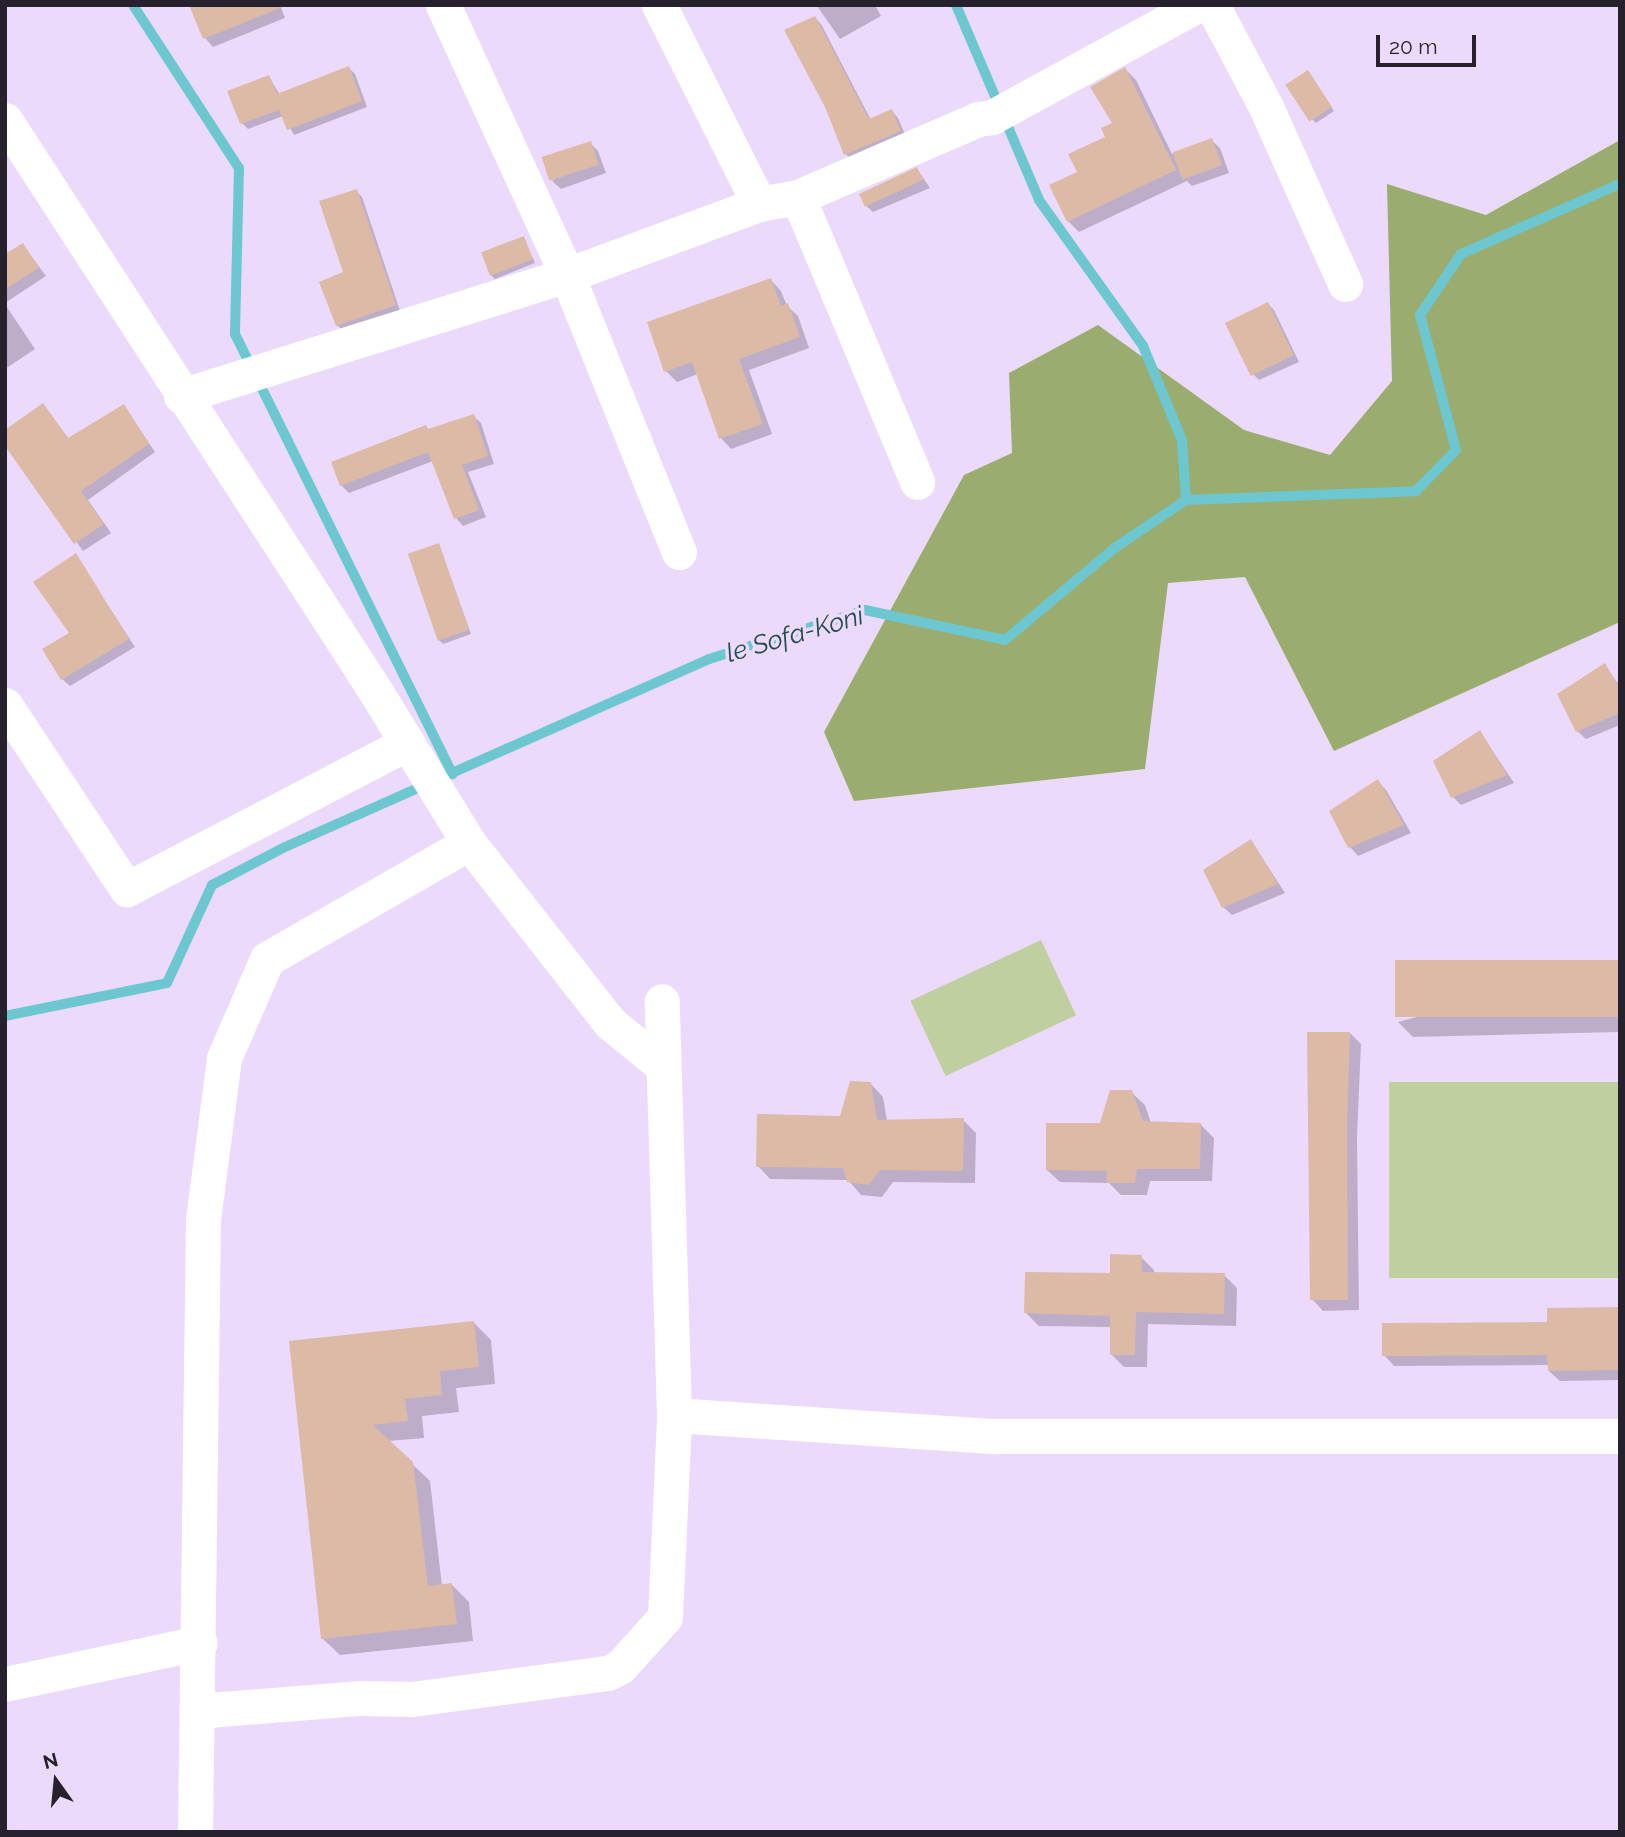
<!DOCTYPE html>
<style>
body{margin:0}
#map{position:relative;width:1625px;height:1837px;overflow:hidden;background:#ecdafc;font-family:Raleway,sans-serif}
div>[style]{position:absolute}
.green>*{inset:0;background:#c0cf9f;transform-origin:0 0}
.forest>*{inset:0;background:#9aad6e}
.shadow>*{inset:0;background:#0003}
.stream>*{height:10px;margin:-5px;padding:0 5px;transform-origin:5px;border-radius:5px;background:#6dc7d1}
.building>*{inset:0;background:#ddbaa5;transform-origin:0 0}
.street>*{height:35px;margin:-17.5px;padding:0 17.5px;transform-origin:17.5px;border-radius:17.5px;background:#fff}
span{translate:-50% -50%;white-space:nowrap;text-align:center;line-height:1.15;-webkit-text-stroke:7px #ecdafc;paint-order:stroke}
.water-label{font-size:26px;color:#234d51;font-style:italic}
.frame{position:absolute;inset:0;border:7px solid #27202d;pointer-events:none}
.north{position:absolute;left:21px;top:1746px;width:70px;height:70px;-webkit-text-stroke:5px #ecdafc;paint-order:stroke;rotate:345deg;font-size:19px;font-weight:700;line-height:28px;text-align:center;color:#27202d}
.north::after{content:'';display:block;margin:auto;width:24px;height:32px;background:#27202d;clip-path:polygon(50% 0,100% 100%,50% 72%,0 100%)}
.scale{position:absolute;left:1376px;top:35px;width:100px;height:32px;box-sizing:border-box;border:4px solid #27202d;border-top:0;padding-left:9px;font-size:21px;line-height:24px;white-space:nowrap;color:#27202d;-webkit-text-stroke:5px #ecdafc;paint-order:stroke}
</style>
<div id="map">
<div class="green">
<i style="left:1041px;top:940px;width:83px;height:144px;rotate:65deg"></i>
<i style="left:1620px;top:1082px;width:196px;height:231px;rotate:90deg"></i>
</div>
<div class="forest">
<i style="clip-path:polygon(1620px 140px,1620px 622px,1334px 751px,1245px 577px,1168px 583px,1145px 769px,854px 801px,824px 732px,964px 475px,1012px 453px,1009px 373px,1098px 325px,1244px 430px,1330px 455px,1392px 381px,1387px 184px,1486px 215px)"></i>
</div>
<div class="shadow">
<i style="clip-path:polygon(190px 5px,280px 5px,285px 18px,213px 47px,205px 38px)"></i>
<i style="clip-path:polygon(875px 5px,881px 16px,840px 39px,817px 6px)"></i>
<i style="clip-path:polygon(815px 18px,821px 24px,871px 120px,892px 111px,898px 118px,906px 137px,852px 160px,846px 154px)"></i>
<i style="clip-path:polygon(349px 68px,355px 74px,367px 107px,294px 135px,283px 116px,248px 129px,242px 123px,269px 77px,280px 95px)"></i>
<i style="clip-path:polygon(1125px 69px,1136px 80px,1172px 154px,1211px 140px,1220px 148px,1229px 173px,1192px 186px,1187px 181px,1079px 232px,1068px 221px,1080px 173px,1108px 137px,1114px 123px)"></i>
<i style="clip-path:polygon(1311px 76px,1334px 111px,1316px 123px,1312px 119px)"></i>
<i style="clip-path:polygon(590px 143px,598px 151px,606px 173px,561px 189px,552px 181px)"></i>
<i style="clip-path:polygon(917px 169px,930px 188px,873px 212px,864px 204px)"></i>
<i style="clip-path:polygon(356px 191px,362px 197px,400px 311px,343px 331px,337px 325px)"></i>
<i style="clip-path:polygon(523px 238px,535px 263px,495px 279px,491px 275px)"></i>
<i style="clip-path:polygon(23px 245px,46px 276px,5px 303px,5px 256px)"></i>
<i style="clip-path:polygon(771px 280px,781px 291px,787px 306px,798px 316px,809px 348px,749px 370px,772px 434px,731px 449px,721px 438px,698px 374px,677px 382px,666px 371px)"></i>
<i style="clip-path:polygon(5px 304px,35px 349px,5px 369px)"></i>
<i style="clip-path:polygon(1268px 304px,1274px 310px,1299px 362px,1259px 380px,1253px 374px)"></i>
<i style="clip-path:polygon(43px 405px,69px 439px,124px 406px,155px 452px,88px 500px,111px 533px,83px 551px,5px 443px)"></i>
<i style="clip-path:polygon(473px 416px,481px 423px,494px 464px,468px 472px,486px 517px,463px 526px,456px 518px,433px 461px,349px 493px,341px 485px)"></i>
<i style="clip-path:polygon(439px 545px,471px 634px,443px 644px,439px 640px)"></i>
<i style="clip-path:polygon(75px 555px,135px 647px,70px 686px,62px 679px,72px 633px)"></i>
<i style="clip-path:polygon(1604px 665px,1620px 686px,1620px 725px,1586px 739px,1577px 731px)"></i>
<i style="clip-path:polygon(1480px 732px,1514px 783px,1461px 805px,1453px 797px)"></i>
<i style="clip-path:polygon(1378px 782px,1386px 790px,1411px 833px,1358px 856px,1350px 847px)"></i>
<i style="clip-path:polygon(1251px 841px,1285px 893px,1232px 915px,1223px 907px)"></i>
<i style="clip-path:polygon(1620px 962px,1620px 1032px,1413px 1037px,1398px 1022px)"></i>
<i style="clip-path:polygon(1350px 1033px,1361px 1044px,1357px 1137px,1359px 1310px,1323px 1311px,1312px 1299px)"></i>
<i style="clip-path:polygon(870px 1083px,883px 1097px,887px 1121px,963px 1120px,976px 1133px,975px 1183px,893px 1182px,882px 1197px,861px 1195px,848px 1180px,770px 1179px,758px 1166px,841px 1118px)"></i>
<i style="clip-path:polygon(1131px 1092px,1145px 1105px,1151px 1123px,1201px 1125px,1214px 1138px,1212px 1181px,1150px 1181px,1147px 1195px,1121px 1195px,1109px 1183px,1060px 1182px,1047px 1170px,1102px 1125px)"></i>
<i style="clip-path:polygon(1141px 1257px,1154px 1270px,1154px 1274px,1224px 1275px,1237px 1288px,1236px 1326px,1148px 1324px,1147px 1367px,1124px 1367px,1111px 1354px,1112px 1327px,1039px 1326px,1026px 1313px,1111px 1275px)"></i>
<i style="clip-path:polygon(1620px 1309px,1620px 1380px,1560px 1381px,1549px 1371px,1549px 1365px,1394px 1366px,1384px 1355px)"></i>
<i style="clip-path:polygon(474px 1323px,491px 1340px,495px 1384px,456px 1388px,459px 1412px,422px 1416px,424px 1438px,388px 1441px,430px 1481px,442px 1586px,451px 1584px,469px 1602px,473px 1641px,340px 1655px,322px 1638px,291px 1342px)"></i>
</div>
<div class="stream">
<i style="left:133px;top:5px;width:194px;rotate:57deg"></i>
<i style="left:239px;top:168px;width:166px;rotate:91.4deg"></i>
<i style="left:235px;top:334px;width:491px;rotate:63.7deg"></i>
<i style="left:956px;top:5px;width:212px;rotate:66.9deg"></i>
<i style="left:1039px;top:200px;width:179px;rotate:54.5deg"></i>
<i style="left:1143px;top:346px;width:102px;rotate:67.5deg"></i>
<i style="left:1182px;top:440px;width:60px;rotate:86.2deg"></i>
<i style="left:5px;top:1016px;width:165px;rotate:-11.5deg"></i>
<i style="left:167px;top:983px;width:108px;rotate:-65.3deg"></i>
<i style="left:212px;top:885px;width:82px;rotate:-27.5deg"></i>
<i style="left:285px;top:847px;width:464px;rotate:-23.9deg"></i>
<i style="left:709px;top:659px;width:164px;rotate:-17.4deg"></i>
<i style="left:865px;top:610px;width:143px;rotate:12.1deg"></i>
<i style="left:1005px;top:640px;width:145px;rotate:-40deg"></i>
<i style="left:1116px;top:547px;width:84px;rotate:-33.9deg"></i>
<i style="left:1186px;top:500px;width:230px;rotate:-2.2deg"></i>
<i style="left:1416px;top:491px;width:57px;rotate:-45.7deg"></i>
<i style="left:1456px;top:450px;width:140px;rotate:-104.9deg"></i>
<i style="left:1420px;top:315px;width:73px;rotate:-56.1deg"></i>
<i style="left:1461px;top:254px;width:174px;rotate:-23.8deg"></i>
</div>
<div class="building">
<i style="clip-path:polygon(189px 5px,285px 5px,285px 6px,203px 39px)"></i>
<i style="clip-path:polygon(815px 16px,869px 119px,892px 109px,901px 131px,844px 155px,825px 107px,784px 30px)"></i>
<i style="clip-path:polygon(349px 66px,362px 101px,287px 130px,279px 110px,240px 124px,227px 91px,269px 75px,277px 94px)"></i>
<i style="clip-path:polygon(1125px 67px,1176px 170px,1067px 222px,1049px 185px,1077px 172px,1068px 154px,1105px 137px,1101px 128px,1112px 123px,1090px 87px)"></i>
<i style="left:1308px;top:70px;width:44px;height:27px;rotate:57deg"></i>
<i style="left:1212px;top:138px;width:29px;height:42px;rotate:70deg"></i>
<i style="left:591px;top:141px;width:25px;height:52px;rotate:72deg"></i>
<i style="left:917px;top:167px;width:14px;height:64px;rotate:65deg"></i>
<i style="clip-path:polygon(357px 189px,396px 305px,336px 326px,319px 282px,343px 272px,319px 201px)"></i>
<i style="left:524px;top:236px;width:25px;height:46px;rotate:69deg"></i>
<i style="clip-path:polygon(23px 243px,39px 268px,5px 289px,5px 254px)"></i>
<i style="clip-path:polygon(771px 278px,781px 306px,788px 303px,800px 337px,739px 359px,763px 424px,719px 439px,692px 362px,664px 372px,647px 322px)"></i>
<i style="left:1268px;top:302px;width:59px;height:48px;rotate:64deg"></i>
<i style="clip-path:polygon(43px 403px,68px 438px,124px 404px,149px 444px,81px 491px,104px 524px,74px 544px,5px 446px,5px 430px)"></i>
<i style="clip-path:polygon(474px 414px,488px 456px,462px 465px,479px 510px,454px 519px,428px 452px,340px 486px,331px 462px,426px 425px,428px 429px)"></i>
<i style="left:439px;top:543px;width:92px;height:33px;rotate:71deg"></i>
<i style="clip-path:polygon(76px 553px,129px 639px,61px 680px,42px 649px,69px 633px,33px 582px)"></i>
<i style="clip-path:polygon(1605px 663px,1620px 689px,1620px 713px,1576px 732px,1557px 694px)"></i>
<i style="clip-path:polygon(1480px 730px,1507px 775px,1451px 798px,1433px 761px)"></i>
<i style="clip-path:polygon(1378px 779px,1404px 825px,1348px 848px,1329px 811px)"></i>
<i style="clip-path:polygon(1251px 839px,1278px 884px,1222px 908px,1203px 870px)"></i>
<i style="left:1620px;top:960px;width:57px;height:225px;rotate:90deg"></i>
<i style="clip-path:polygon(1307px 1032px,1350px 1032px,1347px 1125px,1348px 1300px,1310px 1300px)"></i>
<i style="clip-path:polygon(850px 1081px,871px 1082px,877px 1120px,964px 1118px,963px 1171px,880px 1170px,869px 1185px,847px 1182px,843px 1168px,756px 1167px,757px 1114px,840px 1116px)"></i>
<i style="clip-path:polygon(1110px 1090px,1132px 1090px,1143px 1121px,1201px 1123px,1200px 1169px,1137px 1169px,1135px 1183px,1106px 1183px,1107px 1171px,1046px 1170px,1046px 1123px,1100px 1123px)"></i>
<i style="clip-path:polygon(1110px 1254px,1142px 1255px,1142px 1272px,1225px 1273px,1224px 1314px,1136px 1312px,1135px 1355px,1110px 1355px,1110px 1316px,1024px 1313px,1025px 1272px,1110px 1273px)"></i>
<i style="clip-path:polygon(1620px 1307px,1620px 1370px,1548px 1371px,1547px 1355px,1382px 1356px,1382px 1323px,1547px 1322px,1547px 1308px)"></i>
<i style="clip-path:polygon(474px 1321px,479px 1367px,440px 1371px,442px 1395px,405px 1399px,408px 1421px,373px 1425px,413px 1462px,428px 1586px,452px 1583px,457px 1624px,321px 1639px,289px 1341px)"></i>
</div>
<div class="street">
<i style="left:443px;top:5px;width:297px;rotate:65.3deg"></i>
<i style="left:567px;top:275px;width:299px;rotate:68deg"></i>
<i style="left:659px;top:5px;width:223px;rotate:63.3deg"></i>
<i style="left:1212px;top:5px;width:115px;rotate:62.1deg"></i>
<i style="left:1266px;top:107px;width:194px;rotate:65.9deg"></i>
<i style="left:5px;top:120px;width:672px;rotate:57.02deg"></i>
<i style="left:371px;top:684px;width:187px;rotate:58.4deg"></i>
<i style="left:469px;top:843px;width:229px;rotate:51.9deg"></i>
<i style="left:610px;top:1023px;width:68px;rotate:39.1deg"></i>
<i style="left:798px;top:197px;width:309px;rotate:67.3deg"></i>
<i style="left:181px;top:396px;width:405px;rotate:-17.4deg"></i>
<i style="left:567px;top:275px;width:205px;rotate:-20.3deg"></i>
<i style="left:759px;top:204px;width:40px;rotate:-10deg"></i>
<i style="left:798px;top:197px;width:196px;rotate:-23.4deg"></i>
<i style="left:978px;top:119px;width:14px;rotate:-8deg"></i>
<i style="left:992px;top:117px;width:234px;rotate:-28.6deg"></i>
<i style="left:5px;top:705px;width:221px;rotate:56.5deg"></i>
<i style="left:127px;top:889px;width:316px;rotate:-27.5deg"></i>
<i style="left:674px;top:1415px;width:321px;rotate:3.8deg"></i>
<i style="left:994px;top:1436px;width:626px"></i>
<i style="left:5px;top:1684px;width:199px;rotate:-11.9deg"></i>
<i style="left:197px;top:1711px;width:164px;rotate:-4.6deg"></i>
<i style="left:360px;top:1698px;width:52px;rotate:1.1deg"></i>
<i style="left:412px;top:1699px;width:198px;rotate:-7.6deg"></i>
<i style="left:608px;top:1673px;width:13px;rotate:-27deg"></i>
<i style="left:620px;top:1667px;width:67px;rotate:-48deg"></i>
<i style="left:665px;top:1617px;width:202px;rotate:-87.4deg"></i>
<i style="left:674px;top:1415px;width:414px;rotate:-91.7deg"></i>
<i style="left:195px;top:1832px;width:612px;rotate:-89.25deg"></i>
<i style="left:203px;top:1220px;width:163px;rotate:-82.6deg"></i>
<i style="left:224px;top:1058px;width:108px;rotate:-66.5deg"></i>
<i style="left:267px;top:959px;width:233px;rotate:-29.9deg"></i>
</div>
<div class="water-label">
<span style="left:795px;top:635px;rotate:-16deg">le Sofa-Koni</span>
</div>
<div class="frame"></div>
<div class="north">N</div>
<div class="scale">20 m</div>
</div>
